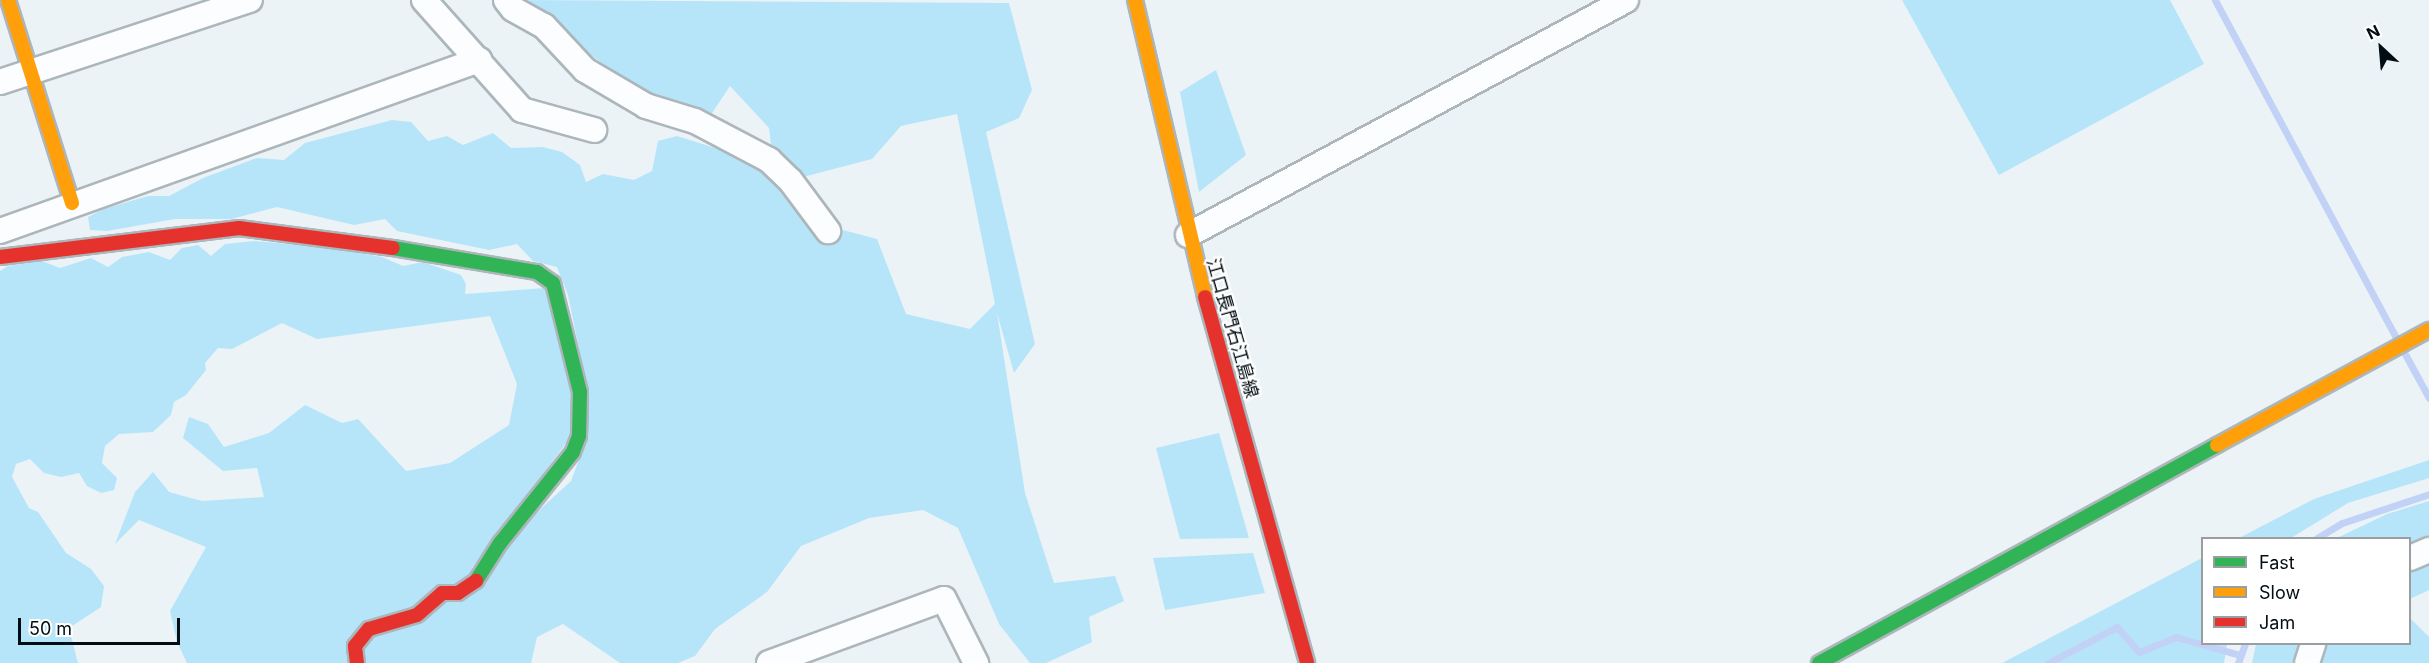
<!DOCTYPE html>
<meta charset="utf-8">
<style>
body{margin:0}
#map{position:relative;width:2429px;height:663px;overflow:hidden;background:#ebf3f7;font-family:Inter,"Noto Sans JP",sans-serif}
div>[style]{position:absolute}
.green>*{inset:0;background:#b6e5fa}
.stream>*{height:7px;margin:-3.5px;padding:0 3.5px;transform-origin:3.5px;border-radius:3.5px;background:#c2d2f6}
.roads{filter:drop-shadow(2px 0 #acb6bb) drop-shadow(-2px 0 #acb6bb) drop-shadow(0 2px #acb6bb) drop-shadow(0 -2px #acb6bb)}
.street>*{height:24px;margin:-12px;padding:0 12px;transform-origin:12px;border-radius:12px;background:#fcfdfe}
.fast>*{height:14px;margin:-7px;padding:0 7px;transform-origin:7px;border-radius:7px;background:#30b455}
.slow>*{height:14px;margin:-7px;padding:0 7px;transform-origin:7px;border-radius:7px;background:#ff9f0a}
.jam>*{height:14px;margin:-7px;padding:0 7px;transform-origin:7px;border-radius:7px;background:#e5322d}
span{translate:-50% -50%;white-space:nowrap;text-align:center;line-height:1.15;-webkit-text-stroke:4.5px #fff;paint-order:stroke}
.street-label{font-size:18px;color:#020d13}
.legend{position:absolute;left:2201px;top:537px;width:210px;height:108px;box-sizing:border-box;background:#fff;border:2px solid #9a9ea1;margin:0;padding:8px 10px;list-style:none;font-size:18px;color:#020d13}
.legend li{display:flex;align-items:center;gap:12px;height:30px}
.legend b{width:30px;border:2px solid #9a9ea1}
.north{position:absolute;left:2351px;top:18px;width:60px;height:60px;-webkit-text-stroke:4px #fff;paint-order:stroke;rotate:334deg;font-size:16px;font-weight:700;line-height:24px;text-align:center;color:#020d13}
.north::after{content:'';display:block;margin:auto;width:21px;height:27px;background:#020d13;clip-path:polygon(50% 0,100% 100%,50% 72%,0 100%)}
.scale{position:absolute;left:18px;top:618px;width:162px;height:27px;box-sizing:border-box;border:3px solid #020d13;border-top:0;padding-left:8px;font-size:18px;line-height:21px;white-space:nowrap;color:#020d13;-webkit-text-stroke:4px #fff;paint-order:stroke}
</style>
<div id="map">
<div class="green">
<i style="clip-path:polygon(516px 0,1009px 3px,1032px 90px,1019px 118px,986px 132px,1035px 344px,1014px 373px,997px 313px,1025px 493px,1054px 583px,1115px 576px,1124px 601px,1089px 617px,1092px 642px,1046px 663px,1030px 663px,999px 624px,958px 528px,923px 510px,869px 518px,801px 546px,767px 592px,715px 629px,695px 656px,678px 663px,620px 663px,563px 624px,537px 637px,531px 663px,187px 663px,177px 642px,170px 611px,206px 547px,139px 520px,115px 544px,135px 492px,153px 472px,169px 492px,202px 501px,264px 497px,257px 468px,223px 471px,183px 438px,189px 417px,208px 424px,224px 447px,269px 433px,305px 405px,342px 423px,358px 419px,406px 471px,450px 463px,509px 425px,517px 384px,490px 316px,317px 339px,282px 323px,232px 349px,218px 348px,205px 363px,206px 370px,186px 395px,174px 402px,171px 415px,153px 432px,119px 434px,105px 446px,102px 463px,117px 478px,114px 490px,101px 493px,87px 486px,79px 473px,61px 477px,44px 473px,30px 459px,16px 464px,12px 477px,29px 508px,38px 512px,66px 553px,91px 569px,104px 586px,101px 607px,69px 628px,78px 663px,0 663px,0 271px,8px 266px,42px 261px,60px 268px,91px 258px,108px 267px,122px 257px,149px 252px,170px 260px,182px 248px,198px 245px,211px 256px,225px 244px,254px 241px,325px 247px,382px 257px,403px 266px,423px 262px,461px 275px,466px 284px,465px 294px,545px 288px,572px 383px,570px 438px,472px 568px,486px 584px,513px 534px,571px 481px,583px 449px,588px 394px,568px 295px,557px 267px,533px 261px,517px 244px,489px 250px,397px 231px,385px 219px,354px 225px,277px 207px,231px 219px,175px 219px,107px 231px,90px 230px,88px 217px,104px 209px,148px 196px,169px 196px,203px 178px,257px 158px,284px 160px,305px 143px,392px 120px,411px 122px,428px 141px,447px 136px,463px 145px,493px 133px,511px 148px,543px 147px,562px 152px,580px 165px,586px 182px,603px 174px,634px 180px,652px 171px,658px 141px,677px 136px,757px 161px,823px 241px,839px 229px,877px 239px,906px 314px,970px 329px,995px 304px,957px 114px,901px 126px,872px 159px,803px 177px,772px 153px,769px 128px,730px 86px,712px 113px,651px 99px)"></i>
<i style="clip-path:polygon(1902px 0,2170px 0,2204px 64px,1999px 175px)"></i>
<i style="clip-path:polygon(1216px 70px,1246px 155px,1199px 192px,1180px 92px)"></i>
<i style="clip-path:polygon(1219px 433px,1249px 538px,1180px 539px,1156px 448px)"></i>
<i style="clip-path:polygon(2429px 460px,2429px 478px,2348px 503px,2291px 538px,2239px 538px,2314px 499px)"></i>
<i style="clip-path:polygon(2429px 501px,2429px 590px,2410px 599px,2410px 538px,2337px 538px,2387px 514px)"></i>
<i style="clip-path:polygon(1253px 553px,1265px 593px,1165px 610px,1153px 558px)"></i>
<i style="clip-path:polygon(2202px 558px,2202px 644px,2227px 644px,2224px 663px,2002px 663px)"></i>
<i style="clip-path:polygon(2410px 618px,2429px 637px,2429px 663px,2252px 663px,2256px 644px,2410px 644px)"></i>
</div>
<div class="stream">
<i style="left:2215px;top:0;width:385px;rotate:61.8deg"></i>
<i style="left:2405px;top:354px;width:50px;rotate:61.4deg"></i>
<i style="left:2317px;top:538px;width:29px;rotate:-31deg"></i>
<i style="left:2342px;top:523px;width:92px;rotate:-18.4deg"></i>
<i style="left:2048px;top:663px;width:78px;rotate:-27.6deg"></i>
<i style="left:2117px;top:627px;width:33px;rotate:49deg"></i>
<i style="left:2139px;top:652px;width:40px;rotate:-22deg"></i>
<i style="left:2176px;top:637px;width:66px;rotate:15.7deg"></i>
<i style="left:2238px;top:663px;width:20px;rotate:-70deg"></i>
</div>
<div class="roads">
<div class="street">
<i style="left:424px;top:0;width:147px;rotate:48.3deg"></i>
<i style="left:522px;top:110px;width:75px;rotate:15.5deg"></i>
<i style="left:506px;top:0;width:11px;rotate:52deg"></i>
<i style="left:513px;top:9px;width:35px;rotate:29deg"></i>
<i style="left:544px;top:26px;width:60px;rotate:47deg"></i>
<i style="left:585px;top:70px;width:71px;rotate:30.5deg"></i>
<i style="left:646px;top:106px;width:51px;rotate:17deg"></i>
<i style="left:695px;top:121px;width:84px;rotate:27.8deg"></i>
<i style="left:769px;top:160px;width:29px;rotate:44deg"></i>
<i style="left:790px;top:180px;width:64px;rotate:53.3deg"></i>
<i style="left:0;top:82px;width:263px;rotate:-18.2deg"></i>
<i style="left:0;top:231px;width:509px;rotate:-19.65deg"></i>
<i style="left:1188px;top:235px;width:497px;rotate:-28.2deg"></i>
<i style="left:2410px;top:558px;width:21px;rotate:-23deg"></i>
<i style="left:769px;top:663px;width:186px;rotate:-20.1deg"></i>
<i style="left:944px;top:599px;width:72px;rotate:63.4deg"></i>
<i style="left:2307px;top:663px;width:20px;rotate:-72deg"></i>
</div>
<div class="fast">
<i style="left:393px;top:248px;width:146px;rotate:9.5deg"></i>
<i style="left:537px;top:272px;width:19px;rotate:35deg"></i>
<i style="left:553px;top:283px;width:112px;rotate:76.1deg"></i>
<i style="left:580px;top:392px;width:44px;rotate:91.3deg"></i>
<i style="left:579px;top:436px;width:17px;rotate:111deg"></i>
<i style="left:573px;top:452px;width:117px;rotate:128.7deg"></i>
<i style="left:500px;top:543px;width:45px;rotate:122.3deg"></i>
<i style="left:1819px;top:663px;width:454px;rotate:-28.7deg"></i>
</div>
<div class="slow">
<i style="left:8px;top:0;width:213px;rotate:72.5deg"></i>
<i style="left:1135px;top:0;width:305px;rotate:76.7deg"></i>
<i style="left:2217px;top:445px;width:241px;rotate:-28.5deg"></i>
</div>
<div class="jam">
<i style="left:0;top:257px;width:241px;rotate:-6.9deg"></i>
<i style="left:239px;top:228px;width:155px;rotate:7.4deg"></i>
<i style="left:1205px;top:297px;width:380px;rotate:74.4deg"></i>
<i style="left:357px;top:663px;width:17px;rotate:-97deg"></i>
<i style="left:355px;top:646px;width:22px;rotate:-51deg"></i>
<i style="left:369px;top:629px;width:50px;rotate:-16.3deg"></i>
<i style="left:417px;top:615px;width:33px;rotate:-41deg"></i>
<i style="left:442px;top:593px;width:16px"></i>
<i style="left:458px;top:593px;width:22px;rotate:-34deg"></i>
</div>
</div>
<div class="street-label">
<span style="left:1232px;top:328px;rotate:74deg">江口長門石江島線</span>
</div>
<ul class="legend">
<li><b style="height:8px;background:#30b455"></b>Fast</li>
<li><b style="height:8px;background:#ff9f0a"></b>Slow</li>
<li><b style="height:8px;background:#e5322d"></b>Jam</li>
</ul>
<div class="north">N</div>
<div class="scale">50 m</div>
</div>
